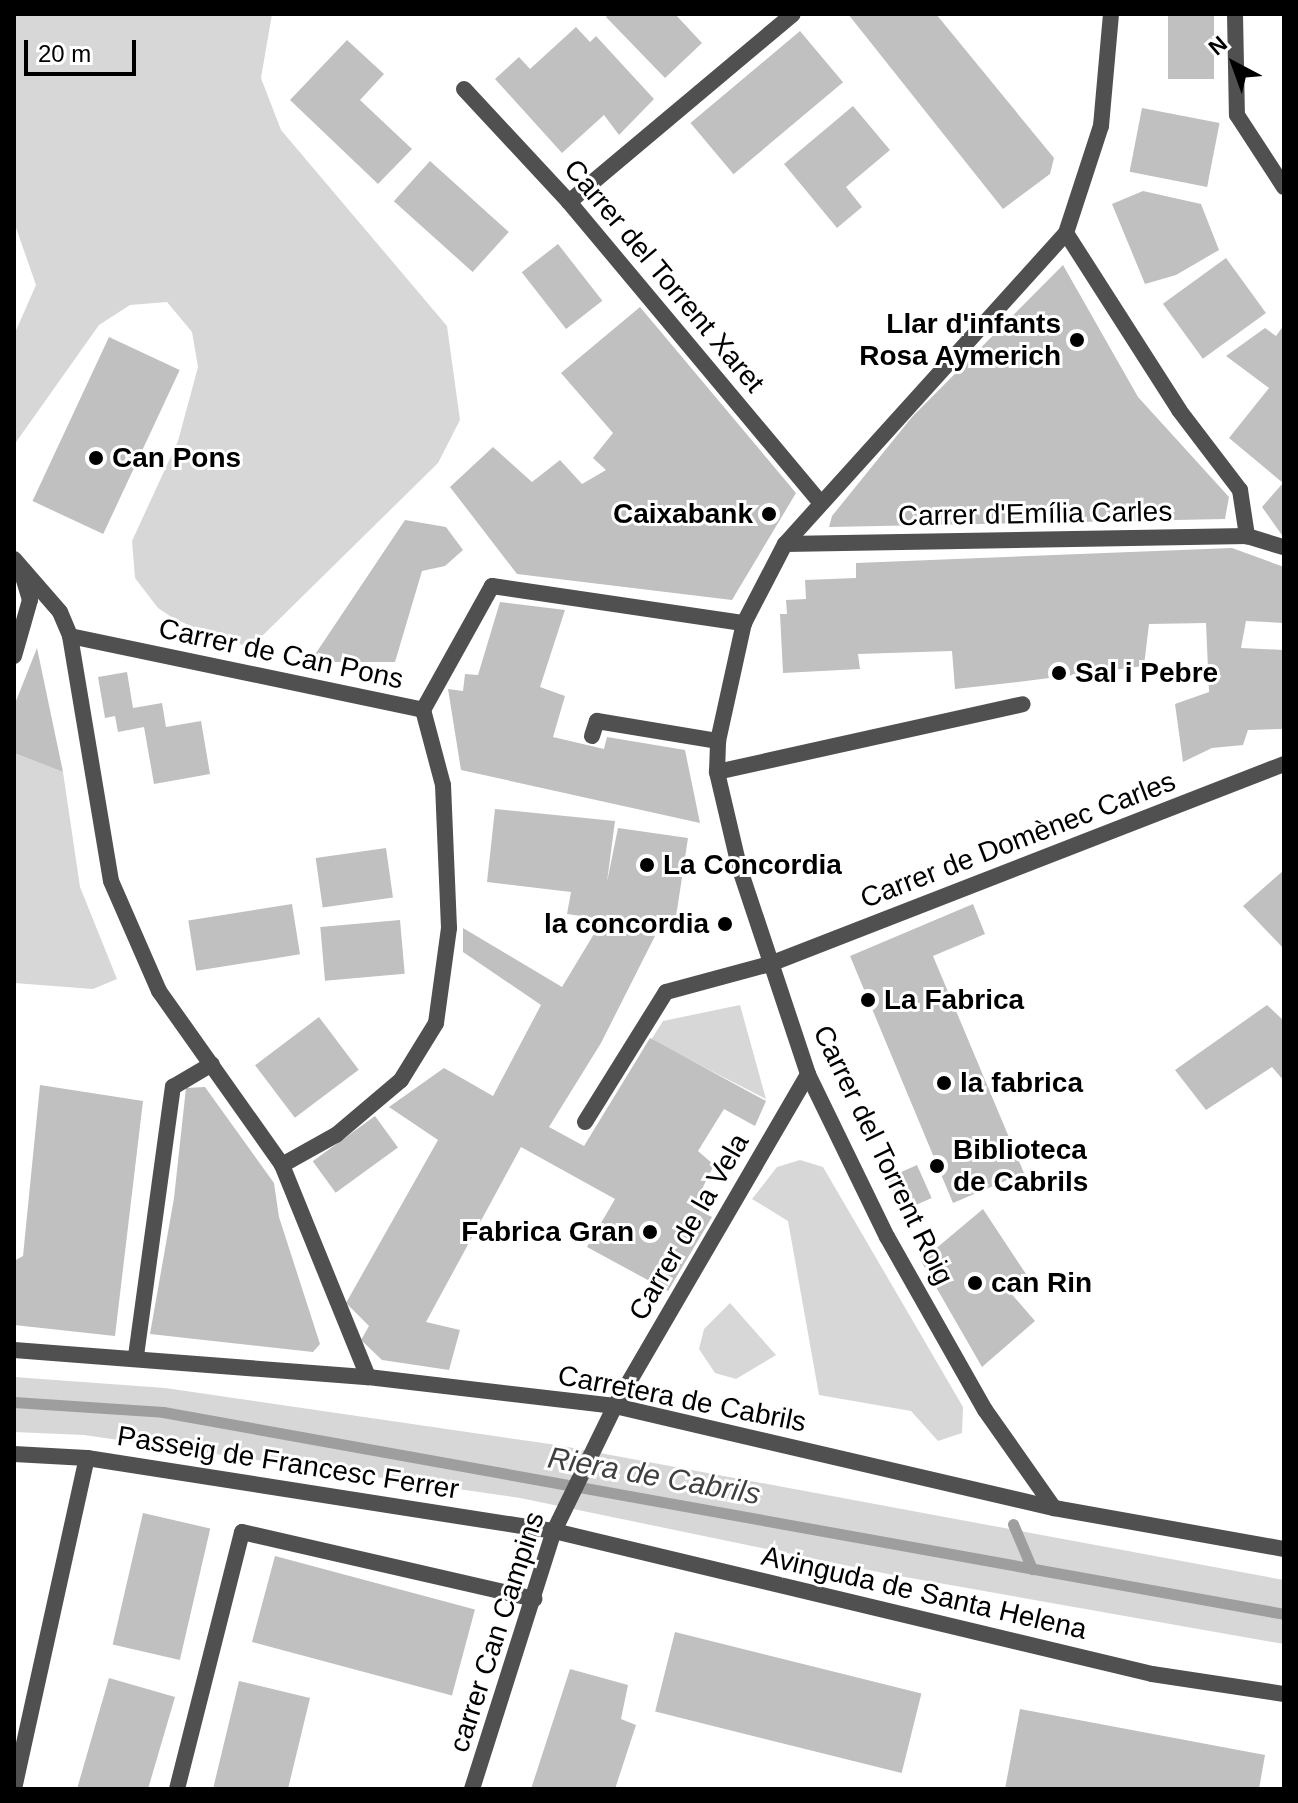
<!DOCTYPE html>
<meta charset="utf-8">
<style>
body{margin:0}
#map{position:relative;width:1298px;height:1803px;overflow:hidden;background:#fff;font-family:Arial,sans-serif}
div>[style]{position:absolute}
.green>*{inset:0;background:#d7d7d7}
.stream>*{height:11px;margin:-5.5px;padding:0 5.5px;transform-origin:5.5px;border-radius:5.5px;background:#9e9e9e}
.building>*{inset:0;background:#c0c0c0;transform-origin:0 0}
.service>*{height:16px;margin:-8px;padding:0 8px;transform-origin:8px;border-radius:8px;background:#505050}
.pedestrian>*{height:16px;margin:-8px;padding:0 8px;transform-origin:8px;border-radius:8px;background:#505050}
.minor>*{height:16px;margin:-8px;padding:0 8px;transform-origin:8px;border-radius:8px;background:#505050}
.tertiary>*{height:16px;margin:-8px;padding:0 8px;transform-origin:8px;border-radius:8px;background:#505050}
.dots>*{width:22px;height:22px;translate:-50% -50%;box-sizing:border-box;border:4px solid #fff;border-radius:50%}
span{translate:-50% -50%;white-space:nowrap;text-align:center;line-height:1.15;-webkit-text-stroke:6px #fff;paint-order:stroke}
.street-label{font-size:28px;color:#000}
.poi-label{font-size:28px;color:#000;font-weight:700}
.right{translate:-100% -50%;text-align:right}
.left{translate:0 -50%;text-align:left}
.water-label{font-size:30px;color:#3f3f3f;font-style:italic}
.frame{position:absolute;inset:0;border:16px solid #000;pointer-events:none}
.north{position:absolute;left:1194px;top:24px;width:80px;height:80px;-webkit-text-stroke:6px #fff;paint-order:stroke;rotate:319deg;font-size:22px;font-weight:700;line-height:32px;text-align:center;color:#000}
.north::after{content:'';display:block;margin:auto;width:28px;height:36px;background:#000;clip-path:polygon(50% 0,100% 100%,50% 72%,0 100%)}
.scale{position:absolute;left:24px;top:40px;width:112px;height:36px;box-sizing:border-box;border:4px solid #000;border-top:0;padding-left:10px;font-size:24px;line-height:28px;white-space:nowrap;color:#000;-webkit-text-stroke:6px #fff;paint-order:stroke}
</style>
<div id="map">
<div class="green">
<i style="clip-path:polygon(14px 14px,272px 14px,261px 78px,281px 130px,447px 326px,460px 420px,438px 463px,252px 646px,229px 643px,173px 618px,158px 608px,135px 578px,132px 541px,178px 441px,198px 367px,192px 332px,167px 302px,130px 305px,99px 325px,14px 445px,14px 335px,36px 285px,14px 222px)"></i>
<i style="clip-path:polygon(14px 753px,63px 772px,80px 887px,117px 979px,93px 989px,14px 983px)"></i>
<i style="clip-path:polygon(740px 1005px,766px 1099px,651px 1040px,663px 1021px)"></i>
<i style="clip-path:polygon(800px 1160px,823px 1167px,963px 1407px,962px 1433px,938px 1441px,911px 1411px,819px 1395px,788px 1221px,752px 1199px,777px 1167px)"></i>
<i style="clip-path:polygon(730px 1303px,776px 1355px,736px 1379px,715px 1373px,699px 1349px,704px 1329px)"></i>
<i style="clip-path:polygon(14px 1377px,165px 1388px,557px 1445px,1284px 1580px,1284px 1644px,888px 1574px,520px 1498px,84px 1435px,14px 1432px)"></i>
</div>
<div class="stream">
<i style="left:14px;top:1402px;width:149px;rotate:3.8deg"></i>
<i style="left:163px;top:1412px;width:1139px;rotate:10.21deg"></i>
<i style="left:1013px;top:1524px;width:49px;rotate:67.1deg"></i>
</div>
<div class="building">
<i style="clip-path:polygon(609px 14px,675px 14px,702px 43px,665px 78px,606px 17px)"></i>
<i style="clip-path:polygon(848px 14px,936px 14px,1054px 158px,1050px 174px,1003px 209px)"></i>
<i style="left:1168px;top:14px;width:46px;height:65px"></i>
<i style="clip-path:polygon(576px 27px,590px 42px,596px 36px,654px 99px,619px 135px,604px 115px,562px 153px,495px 79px,519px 57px,530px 69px)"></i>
<i style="left:800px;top:31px;width:67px;height:143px;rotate:50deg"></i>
<i style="clip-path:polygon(347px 40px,384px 74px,360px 100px,412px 149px,378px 184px,290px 100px)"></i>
<i style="clip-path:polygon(853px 106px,890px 150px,846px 187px,862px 207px,837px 228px,784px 164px)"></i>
<i style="left:1142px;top:108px;width:79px;height:65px;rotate:11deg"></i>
<i style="left:430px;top:161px;width:106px;height:54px;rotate:42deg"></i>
<i style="clip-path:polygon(1143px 191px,1201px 204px,1219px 250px,1176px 275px,1145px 284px,1112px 204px)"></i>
<i style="left:558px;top:244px;width:72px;height:46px;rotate:52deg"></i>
<i style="left:1226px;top:258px;width:68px;height:78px;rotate:54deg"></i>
<i style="clip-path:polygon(1063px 265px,1138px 397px,1229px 497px,1225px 519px,829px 527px,832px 516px,912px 417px)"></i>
<i style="clip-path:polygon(640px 307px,796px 493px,732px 600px,517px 574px,450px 487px,493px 447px,532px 482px,560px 460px,582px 484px,606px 470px,593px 458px,613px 433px,561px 373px)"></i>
<i style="clip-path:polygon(1284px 325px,1284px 538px,1262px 507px,1283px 483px,1229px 438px,1269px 388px,1226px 356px,1265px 328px,1276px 336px)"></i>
<i style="left:109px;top:337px;width:78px;height:181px;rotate:25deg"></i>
<i style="clip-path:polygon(405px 520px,446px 527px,463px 550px,445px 566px,422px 571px,395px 662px,310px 662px)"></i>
<i style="clip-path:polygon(1232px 548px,1284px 567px,1284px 623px,1246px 621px,1241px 648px,1284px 650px,1282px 729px,1248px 730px,1243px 745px,1212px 748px,1183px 762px,1175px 704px,1209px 692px,1206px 623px,1149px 624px,1144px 666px,1018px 682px,955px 689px,952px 651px,858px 654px,860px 669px,783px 673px,780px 614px,787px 614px,786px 600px,806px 599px,805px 580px,856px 578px,856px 563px)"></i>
<i style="clip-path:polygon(500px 602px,565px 610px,540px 687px,565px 696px,553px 737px,604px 749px,607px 737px,685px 750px,700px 823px,461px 770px,448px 689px,463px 691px,465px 674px,478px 675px)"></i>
<i style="clip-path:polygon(37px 648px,63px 772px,14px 753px,14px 706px)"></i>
<i style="clip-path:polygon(127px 672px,133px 708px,162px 703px,166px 727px,201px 721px,210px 774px,154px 784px,144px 727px,118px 732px,115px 716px,105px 718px,98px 677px)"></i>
<i style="clip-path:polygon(495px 809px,615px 821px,607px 882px,618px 828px,688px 838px,674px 930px,603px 919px,655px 936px,601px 1043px,549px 1127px,584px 1146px,650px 1038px,766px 1101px,755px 1126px,724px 1109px,698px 1151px,714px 1165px,693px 1207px,712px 1217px,668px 1291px,587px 1247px,615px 1199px,521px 1147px,426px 1322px,460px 1330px,449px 1370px,382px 1360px,361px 1340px,369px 1326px,346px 1303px,438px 1140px,389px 1107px,444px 1068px,493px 1096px,541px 1005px,463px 952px,463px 928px,562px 987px,603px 919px,567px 914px,571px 892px,487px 882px)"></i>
<i style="left:386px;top:848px;width:50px;height:71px;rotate:82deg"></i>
<i style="clip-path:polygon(1284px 870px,1284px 949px,1243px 906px)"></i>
<i style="left:292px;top:904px;width:51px;height:105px;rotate:81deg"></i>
<i style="clip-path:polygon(973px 904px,985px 934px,933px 956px,1024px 1173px,953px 1203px,850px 956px)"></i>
<i style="left:400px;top:920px;width:54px;height:80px;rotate:85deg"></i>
<i style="clip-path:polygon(1267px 1005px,1284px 1021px,1284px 1081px,1272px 1067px,1206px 1110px,1175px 1070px)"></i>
<i style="left:319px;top:1017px;width:66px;height:80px;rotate:53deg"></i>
<i style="clip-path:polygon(40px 1085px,143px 1101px,115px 1336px,14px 1325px,14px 1261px,23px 1256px)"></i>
<i style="clip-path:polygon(205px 1087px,274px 1183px,279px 1217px,320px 1344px,313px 1352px,150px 1334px,174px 1198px,186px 1088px)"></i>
<i style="left:375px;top:1116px;width:39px;height:77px;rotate:54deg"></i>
<i style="left:917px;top:1165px;width:36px;height:32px;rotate:66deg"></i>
<i style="clip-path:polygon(983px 1209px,1026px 1274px,1009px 1291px,1035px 1321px,982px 1367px,921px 1261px)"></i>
<i style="left:143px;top:1513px;width:69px;height:135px;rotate:13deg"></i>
<i style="left:275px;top:1556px;width:207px;height:89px;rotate:15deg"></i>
<i style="left:675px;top:1632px;width:254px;height:82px;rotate:14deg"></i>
<i style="clip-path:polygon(570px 1669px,628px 1685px,621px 1719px,636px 1725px,615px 1789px,531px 1789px)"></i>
<i style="clip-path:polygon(109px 1678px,175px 1697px,148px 1789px,77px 1789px)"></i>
<i style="clip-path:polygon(239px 1681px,310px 1698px,288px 1789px,213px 1789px)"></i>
<i style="clip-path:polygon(1020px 1709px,1265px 1755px,1259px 1789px,1005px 1789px)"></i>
</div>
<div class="service">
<i style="left:717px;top:772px;width:313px;rotate:-12.5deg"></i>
<i style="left:177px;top:1789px;width:265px;rotate:-75.8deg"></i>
<i style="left:242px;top:1532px;width:300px;rotate:12.9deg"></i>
</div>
<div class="pedestrian">
<i style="left:1235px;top:14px;width:101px;rotate:88.9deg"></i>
<i style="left:1237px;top:115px;width:86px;rotate:56.9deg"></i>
<i style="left:785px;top:544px;width:462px;rotate:-1deg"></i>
<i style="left:592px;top:736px;width:16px;rotate:-72deg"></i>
<i style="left:597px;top:721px;width:123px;rotate:9.4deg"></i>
<i style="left:585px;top:1122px;width:153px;rotate:-58.1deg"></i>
<i style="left:666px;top:992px;width:108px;rotate:-15.1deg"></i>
</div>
<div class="minor">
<i style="left:464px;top:89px;width:154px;rotate:47.1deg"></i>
<i style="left:569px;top:202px;width:391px;rotate:50.1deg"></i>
<i style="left:569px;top:202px;width:292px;rotate:-40deg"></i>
<i style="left:1066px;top:233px;width:210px;rotate:57.4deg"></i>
<i style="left:1179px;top:410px;width:101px;rotate:52.7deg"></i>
<i style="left:1240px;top:490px;width:47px;rotate:81.3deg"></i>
<i style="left:1247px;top:536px;width:39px;rotate:17deg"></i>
<i style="left:14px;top:559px;width:70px;rotate:49deg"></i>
<i style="left:60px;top:612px;width:26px;rotate:67deg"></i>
<i style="left:70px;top:636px;width:248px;rotate:80.5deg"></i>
<i style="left:111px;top:881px;width:120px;rotate:66.4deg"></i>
<i style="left:159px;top:991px;width:213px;rotate:54.7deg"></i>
<i style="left:282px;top:1165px;width:229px;rotate:67.9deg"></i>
<i style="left:70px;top:636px;width:361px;rotate:11.8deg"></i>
<i style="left:423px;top:710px;width:142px;rotate:-60.9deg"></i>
<i style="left:492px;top:586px;width:255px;rotate:8.4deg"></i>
<i style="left:14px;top:656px;width:58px;rotate:-74.1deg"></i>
<i style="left:30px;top:600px;width:28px;rotate:-107deg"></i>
<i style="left:770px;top:964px;width:552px;rotate:-21.26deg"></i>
<i style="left:282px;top:1165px;width:62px;rotate:-29.1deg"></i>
<i style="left:336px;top:1135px;width:85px;rotate:-40.2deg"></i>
<i style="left:401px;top:1080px;width:67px;rotate:-58.4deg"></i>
<i style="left:436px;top:1023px;width:96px;rotate:-82.2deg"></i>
<i style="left:449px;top:928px;width:143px;rotate:-92.4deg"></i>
<i style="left:443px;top:785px;width:78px;rotate:-104.9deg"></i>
<i style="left:136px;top:1356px;width:272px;rotate:-82.2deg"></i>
<i style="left:173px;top:1087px;width:45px;rotate:-30.5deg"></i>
<i style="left:14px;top:1454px;width:73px;rotate:3.1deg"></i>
<i style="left:87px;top:1458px;width:473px;rotate:8.9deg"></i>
<i style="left:554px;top:1531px;width:615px;rotate:13.45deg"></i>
<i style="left:1152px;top:1674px;width:134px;rotate:8.6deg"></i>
<i style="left:1054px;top:1508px;width:120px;rotate:-125.1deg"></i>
<i style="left:985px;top:1410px;width:199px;rotate:-119.5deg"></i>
<i style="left:887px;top:1237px;width:181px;rotate:-115.9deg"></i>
<i style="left:808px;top:1074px;width:219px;rotate:-108.4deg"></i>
<i style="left:739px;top:866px;width:97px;rotate:-103.2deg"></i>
<i style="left:717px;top:772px;width:31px;rotate:-88deg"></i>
<i style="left:718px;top:741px;width:121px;rotate:-77.6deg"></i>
<i style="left:744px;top:623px;width:89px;rotate:-62.6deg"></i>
<i style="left:785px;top:544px;width:419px;rotate:-47.9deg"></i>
<i style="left:1066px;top:233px;width:113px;rotate:-71.9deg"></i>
<i style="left:1101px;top:126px;width:112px;rotate:-84.9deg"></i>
<i style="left:14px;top:1789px;width:339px;rotate:-77.6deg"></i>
<i style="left:472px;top:1789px;width:271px;rotate:-72.4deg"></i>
<i style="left:554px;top:1531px;width:139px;rotate:-64deg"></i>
<i style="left:615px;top:1406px;width:384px;rotate:-59.8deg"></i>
</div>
<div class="tertiary">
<i style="left:14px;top:1350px;width:355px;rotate:4.4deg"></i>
<i style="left:368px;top:1377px;width:249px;rotate:6.7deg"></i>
<i style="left:615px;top:1406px;width:451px;rotate:13.1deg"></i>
<i style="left:1054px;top:1508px;width:234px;rotate:10.1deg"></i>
</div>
<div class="dots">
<i style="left:1077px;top:340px;background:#000"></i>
<i style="left:96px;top:458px;background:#000"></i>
<i style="left:769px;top:514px;background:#000"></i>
<i style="left:1059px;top:673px;background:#000"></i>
<i style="left:647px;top:865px;background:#000"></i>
<i style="left:725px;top:924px;background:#000"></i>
<i style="left:868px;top:1000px;background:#000"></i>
<i style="left:944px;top:1083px;background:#000"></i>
<i style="left:937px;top:1166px;background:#000"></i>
<i style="left:650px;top:1232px;background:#000"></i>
<i style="left:975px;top:1283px;background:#000"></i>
</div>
<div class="street-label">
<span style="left:664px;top:276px;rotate:50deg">Carrer del Torrent Xaret</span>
<span style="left:1035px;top:514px;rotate:-1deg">Carrer d'Emília Carles</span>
<span style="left:281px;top:654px;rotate:12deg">Carrer de Can Pons</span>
<span style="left:1018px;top:840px;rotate:-21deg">Carrer de Domènec Carles</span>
<span style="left:883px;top:1155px;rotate:64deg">Carrer del Torrent Roig</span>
<span style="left:689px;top:1227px;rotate:-60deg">Carrer de la Vela</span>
<span style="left:682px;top:1399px;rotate:11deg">Carretera de Cabrils</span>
<span style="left:288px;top:1463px;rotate:9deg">Passeig de Francesc Ferrer</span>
<span style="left:924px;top:1593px;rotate:13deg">Avinguda de Santa Helena</span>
<span style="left:497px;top:1632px;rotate:-72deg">carrer Can Campins</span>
</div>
<div class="poi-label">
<span class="right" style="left:1061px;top:340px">Llar d'infants<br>Rosa Aymerich</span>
<span class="left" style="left:112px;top:458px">Can Pons</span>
<span class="right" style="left:753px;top:514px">Caixabank</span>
<span class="left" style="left:1075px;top:673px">Sal i Pebre</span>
<span class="left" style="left:663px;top:865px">La Concordia</span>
<span class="right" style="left:709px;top:924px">la concordia</span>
<span class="left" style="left:884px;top:1000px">La Fabrica</span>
<span class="left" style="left:960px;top:1083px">la fabrica</span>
<span class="left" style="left:953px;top:1166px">Biblioteca<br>de Cabrils</span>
<span class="right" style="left:634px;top:1232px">Fabrica Gran</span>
<span class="left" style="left:991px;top:1283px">can Rin</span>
</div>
<div class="water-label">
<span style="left:654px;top:1476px;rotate:10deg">Riera de Cabrils</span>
</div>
<div class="frame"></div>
<div class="north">N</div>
<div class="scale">20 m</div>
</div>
